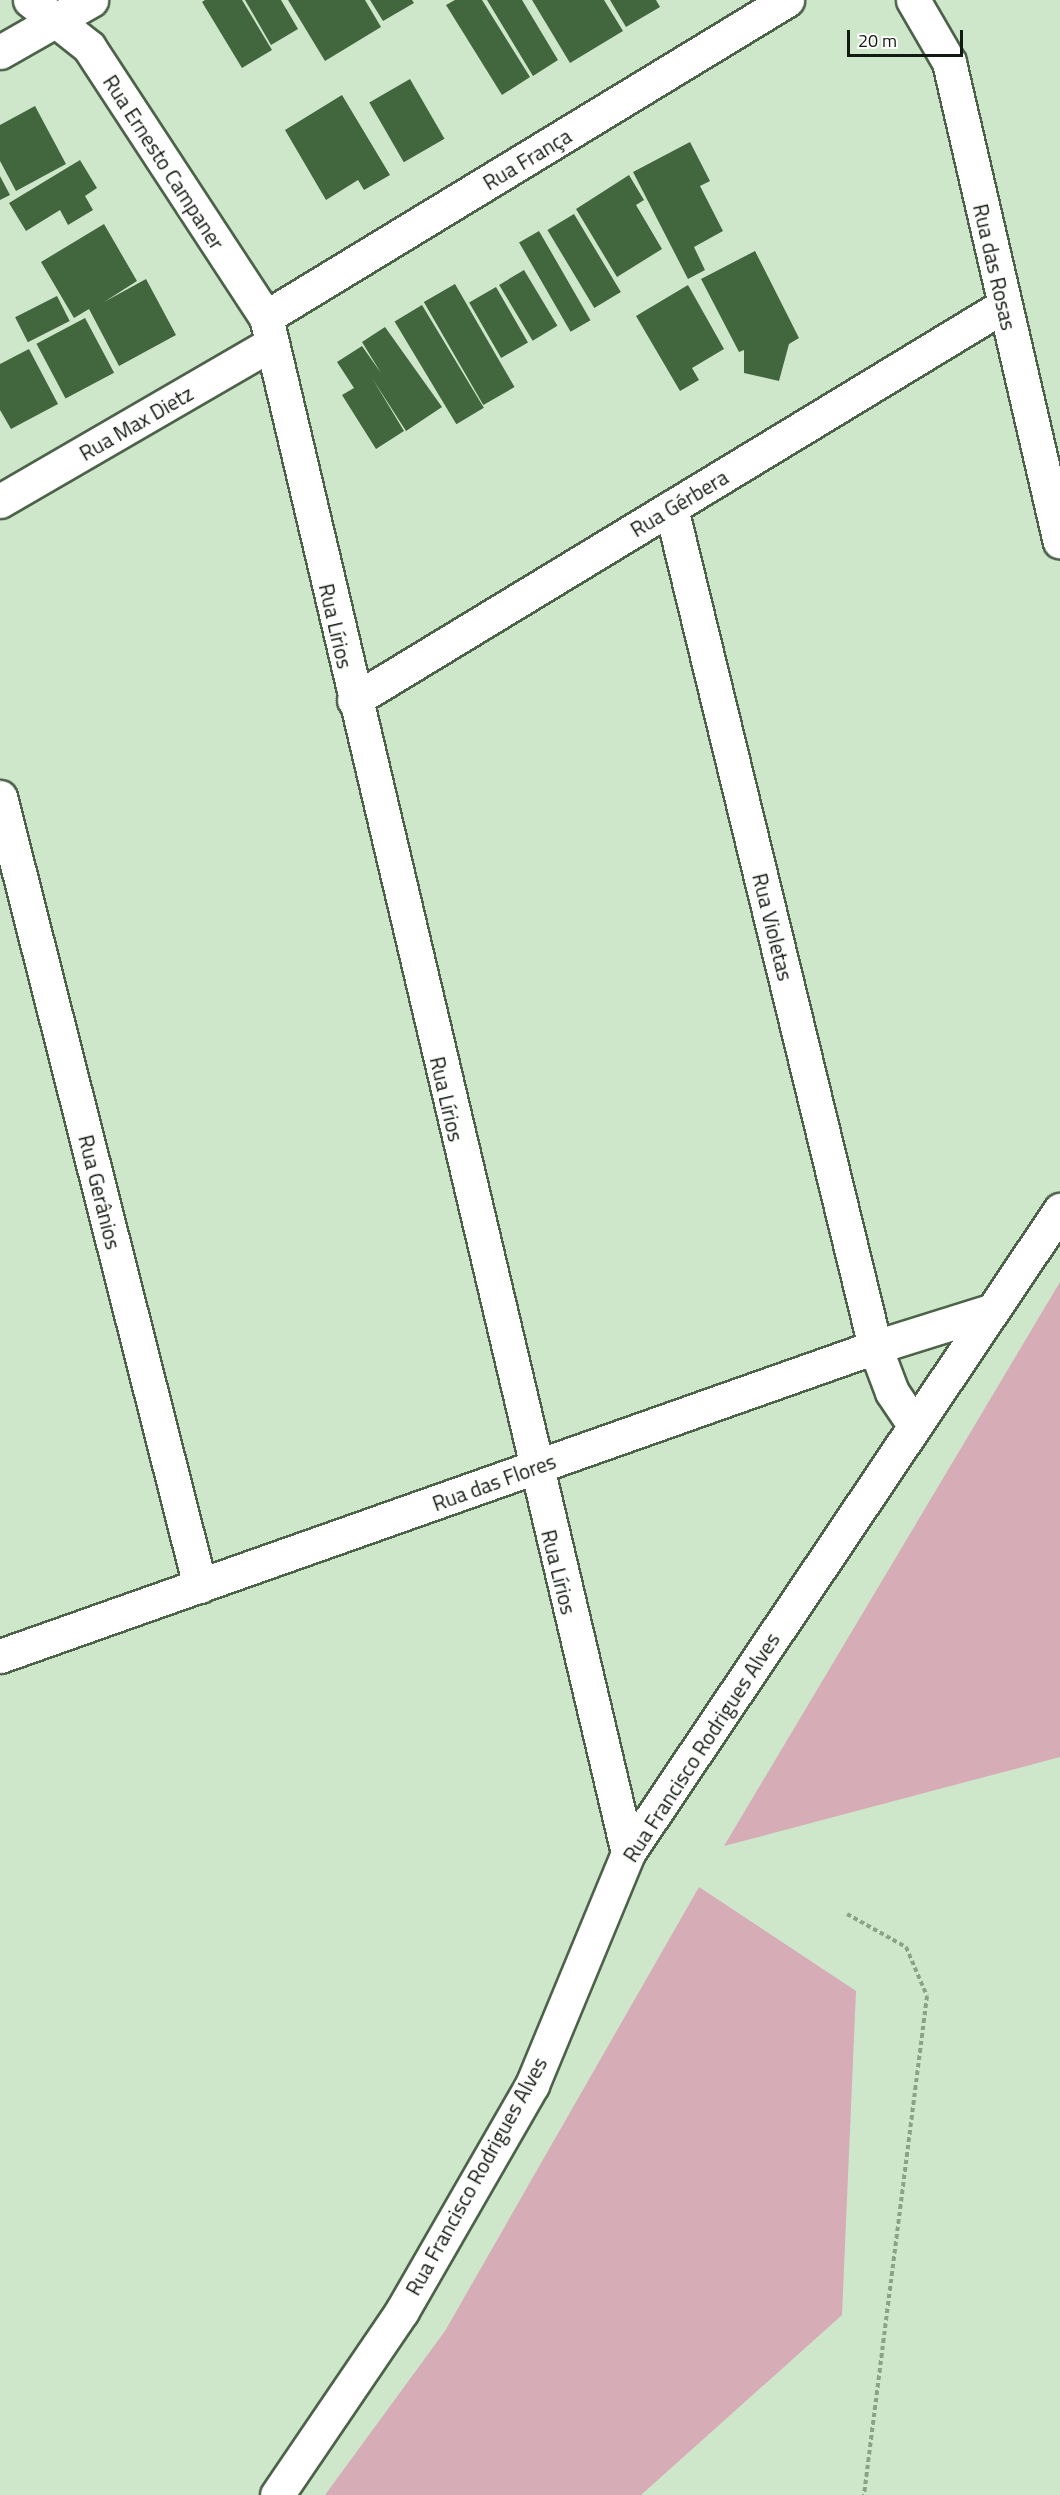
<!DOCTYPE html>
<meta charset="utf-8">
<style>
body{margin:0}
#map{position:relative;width:1060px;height:2495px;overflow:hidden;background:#cee7ca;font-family:"Titillium Web",sans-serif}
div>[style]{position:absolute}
.green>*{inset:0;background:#d6acb6}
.building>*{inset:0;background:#42673e;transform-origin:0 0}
.path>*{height:4px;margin-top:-2px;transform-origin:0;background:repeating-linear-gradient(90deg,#8da18a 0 4.5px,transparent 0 7.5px)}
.roads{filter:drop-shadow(2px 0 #4c6249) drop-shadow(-2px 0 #4c6249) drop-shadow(0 2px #4c6249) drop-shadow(0 -2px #4c6249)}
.minor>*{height:33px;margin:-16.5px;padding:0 16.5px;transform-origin:16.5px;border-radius:16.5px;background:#fff}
span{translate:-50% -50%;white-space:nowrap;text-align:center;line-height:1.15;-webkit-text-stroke:6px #fff;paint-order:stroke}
.street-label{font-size:21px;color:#121b11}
.scale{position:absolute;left:847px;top:30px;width:116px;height:27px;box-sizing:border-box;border:3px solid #121b11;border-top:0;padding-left:8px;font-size:18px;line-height:21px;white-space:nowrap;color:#121b11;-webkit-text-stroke:4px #fff;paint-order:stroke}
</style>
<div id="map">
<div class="green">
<i style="clip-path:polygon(1060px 1282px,1060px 1757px,724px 1846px)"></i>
<i style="clip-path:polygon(699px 1887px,856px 1991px,842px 2315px,641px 2495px,325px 2495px,445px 2331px)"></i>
</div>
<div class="building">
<i style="clip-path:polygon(205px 0,242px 0,272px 50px,242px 68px,202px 2px)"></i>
<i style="clip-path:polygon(245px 0,281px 0,298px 29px,271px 45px)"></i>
<i style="clip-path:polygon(288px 0,365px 0,381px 27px,325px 61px)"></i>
<i style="clip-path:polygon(370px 0,412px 0,414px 3px,383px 21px)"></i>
<i style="clip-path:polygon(455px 0,482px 0,530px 77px,502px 95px,446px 5px)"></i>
<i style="clip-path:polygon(487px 0,522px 0,558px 60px,533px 76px)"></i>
<i style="clip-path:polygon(532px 0,604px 0,623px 31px,570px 63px)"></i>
<i style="clip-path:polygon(610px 0,656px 0,660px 7px,626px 27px)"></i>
<i style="left:410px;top:79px;width:69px;height:47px;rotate:60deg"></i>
<i style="clip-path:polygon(342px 95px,390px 175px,364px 190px,358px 180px,326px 200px,285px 130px)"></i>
<i style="clip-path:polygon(35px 106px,66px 164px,16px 191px,0 161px,0 125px)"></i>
<i style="clip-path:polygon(690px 142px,710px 181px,700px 186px,723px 231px,694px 247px,705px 270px,688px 279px,633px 172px)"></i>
<i style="clip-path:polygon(80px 160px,97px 188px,85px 196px,93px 210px,68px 225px,60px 210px,26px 231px,9px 203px)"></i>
<i style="clip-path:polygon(629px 175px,644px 200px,636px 205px,662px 249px,617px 277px,576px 209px)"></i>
<i style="clip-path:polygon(0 176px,10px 195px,0 200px)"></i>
<i style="left:574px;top:214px;width:91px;height:31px;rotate:59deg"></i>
<i style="clip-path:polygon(104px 224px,137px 281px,104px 302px,146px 279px,176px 335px,119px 366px,89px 309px,74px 318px,41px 262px)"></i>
<i style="left:539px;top:231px;width:103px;height:23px;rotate:60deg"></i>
<i style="clip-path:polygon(755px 251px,799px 338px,789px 344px,779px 381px,744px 373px,744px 350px,739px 352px,701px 279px)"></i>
<i style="left:524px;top:270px;width:65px;height:29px;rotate:59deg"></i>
<i style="left:455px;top:284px;width:119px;height:36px;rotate:60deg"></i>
<i style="clip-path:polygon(688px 285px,724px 349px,692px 368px,699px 380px,680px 391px,636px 316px)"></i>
<i style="left:496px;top:287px;width:64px;height:31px;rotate:60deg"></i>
<i style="left:57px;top:296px;width:28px;height:47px;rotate:63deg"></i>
<i style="left:422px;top:305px;width:120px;height:32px;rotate:59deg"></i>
<i style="left:85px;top:318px;width:62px;height:55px;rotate:62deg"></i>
<i style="clip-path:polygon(385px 327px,442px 407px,406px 431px,372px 378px,404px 431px,376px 449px,342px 395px,354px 388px,337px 362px,362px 346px,381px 373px,362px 342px)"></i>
<i style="clip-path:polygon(29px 349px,58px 404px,11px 429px,0 410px,0 364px)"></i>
</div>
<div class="path">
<i style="left:847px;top:1914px;width:68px;rotate:29.2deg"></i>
<i style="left:906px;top:1947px;width:53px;rotate:66.8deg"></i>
<i style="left:927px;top:1996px;width:503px;rotate:97.2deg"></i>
</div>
<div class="roads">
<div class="minor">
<i style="left:30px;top:0;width:75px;rotate:38.5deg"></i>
<i style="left:89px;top:47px;width:323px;rotate:56.8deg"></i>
<i style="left:266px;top:317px;width:1578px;rotate:76.74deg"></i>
<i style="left:913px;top:0;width:72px;rotate:59.9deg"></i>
<i style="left:949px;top:62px;width:492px;rotate:77deg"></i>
<i style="left:0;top:52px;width:105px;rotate:-29.7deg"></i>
<i style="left:266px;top:317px;width:610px;rotate:-31.32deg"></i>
<i style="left:0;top:501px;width:313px;rotate:-30.1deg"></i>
<i style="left:671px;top:508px;width:863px;rotate:76.33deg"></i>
<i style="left:875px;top:1347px;width:48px;rotate:69.3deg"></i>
<i style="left:892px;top:1392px;width:40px;rotate:56deg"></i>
<i style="left:354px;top:700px;width:759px;rotate:-31.26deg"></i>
<i style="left:0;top:797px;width:814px;rotate:75.78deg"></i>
<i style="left:0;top:1656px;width:928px;rotate:-19.45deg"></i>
<i style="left:875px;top:1347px;width:121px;rotate:-17.4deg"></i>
<i style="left:277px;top:2495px;width:222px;rotate:-55.8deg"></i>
<i style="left:402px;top:2311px;width:261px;rotate:-60.1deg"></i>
<i style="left:532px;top:2085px;width:251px;rotate:-67.5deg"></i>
<i style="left:628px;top:1853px;width:775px;rotate:-56.1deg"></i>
</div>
</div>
<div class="street-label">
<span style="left:527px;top:159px;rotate:-31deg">Rua França</span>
<span style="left:164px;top:162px;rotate:57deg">Rua Ernesto Campaner</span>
<span style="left:995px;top:267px;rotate:77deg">Rua das Rosas</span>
<span style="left:136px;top:423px;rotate:-30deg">Rua Max Dietz</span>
<span style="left:679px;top:503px;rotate:-31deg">Rua Gérbera</span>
<span style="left:336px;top:626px;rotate:77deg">Rua Lírios</span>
<span style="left:773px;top:927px;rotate:76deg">Rua Violetas</span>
<span style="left:447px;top:1099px;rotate:77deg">Rua Lírios</span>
<span style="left:100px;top:1192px;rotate:76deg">Rua Gerânios</span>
<span style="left:494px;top:1482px;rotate:-20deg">Rua das Flores</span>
<span style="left:559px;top:1572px;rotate:76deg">Rua Lírios</span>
<span style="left:701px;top:1747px;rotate:-57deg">Rua Francisco Rodrigues Alves</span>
<span style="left:476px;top:2176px;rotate:-61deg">Rua Francisco Rodrigues Alves</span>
</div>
<div class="scale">20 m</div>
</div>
